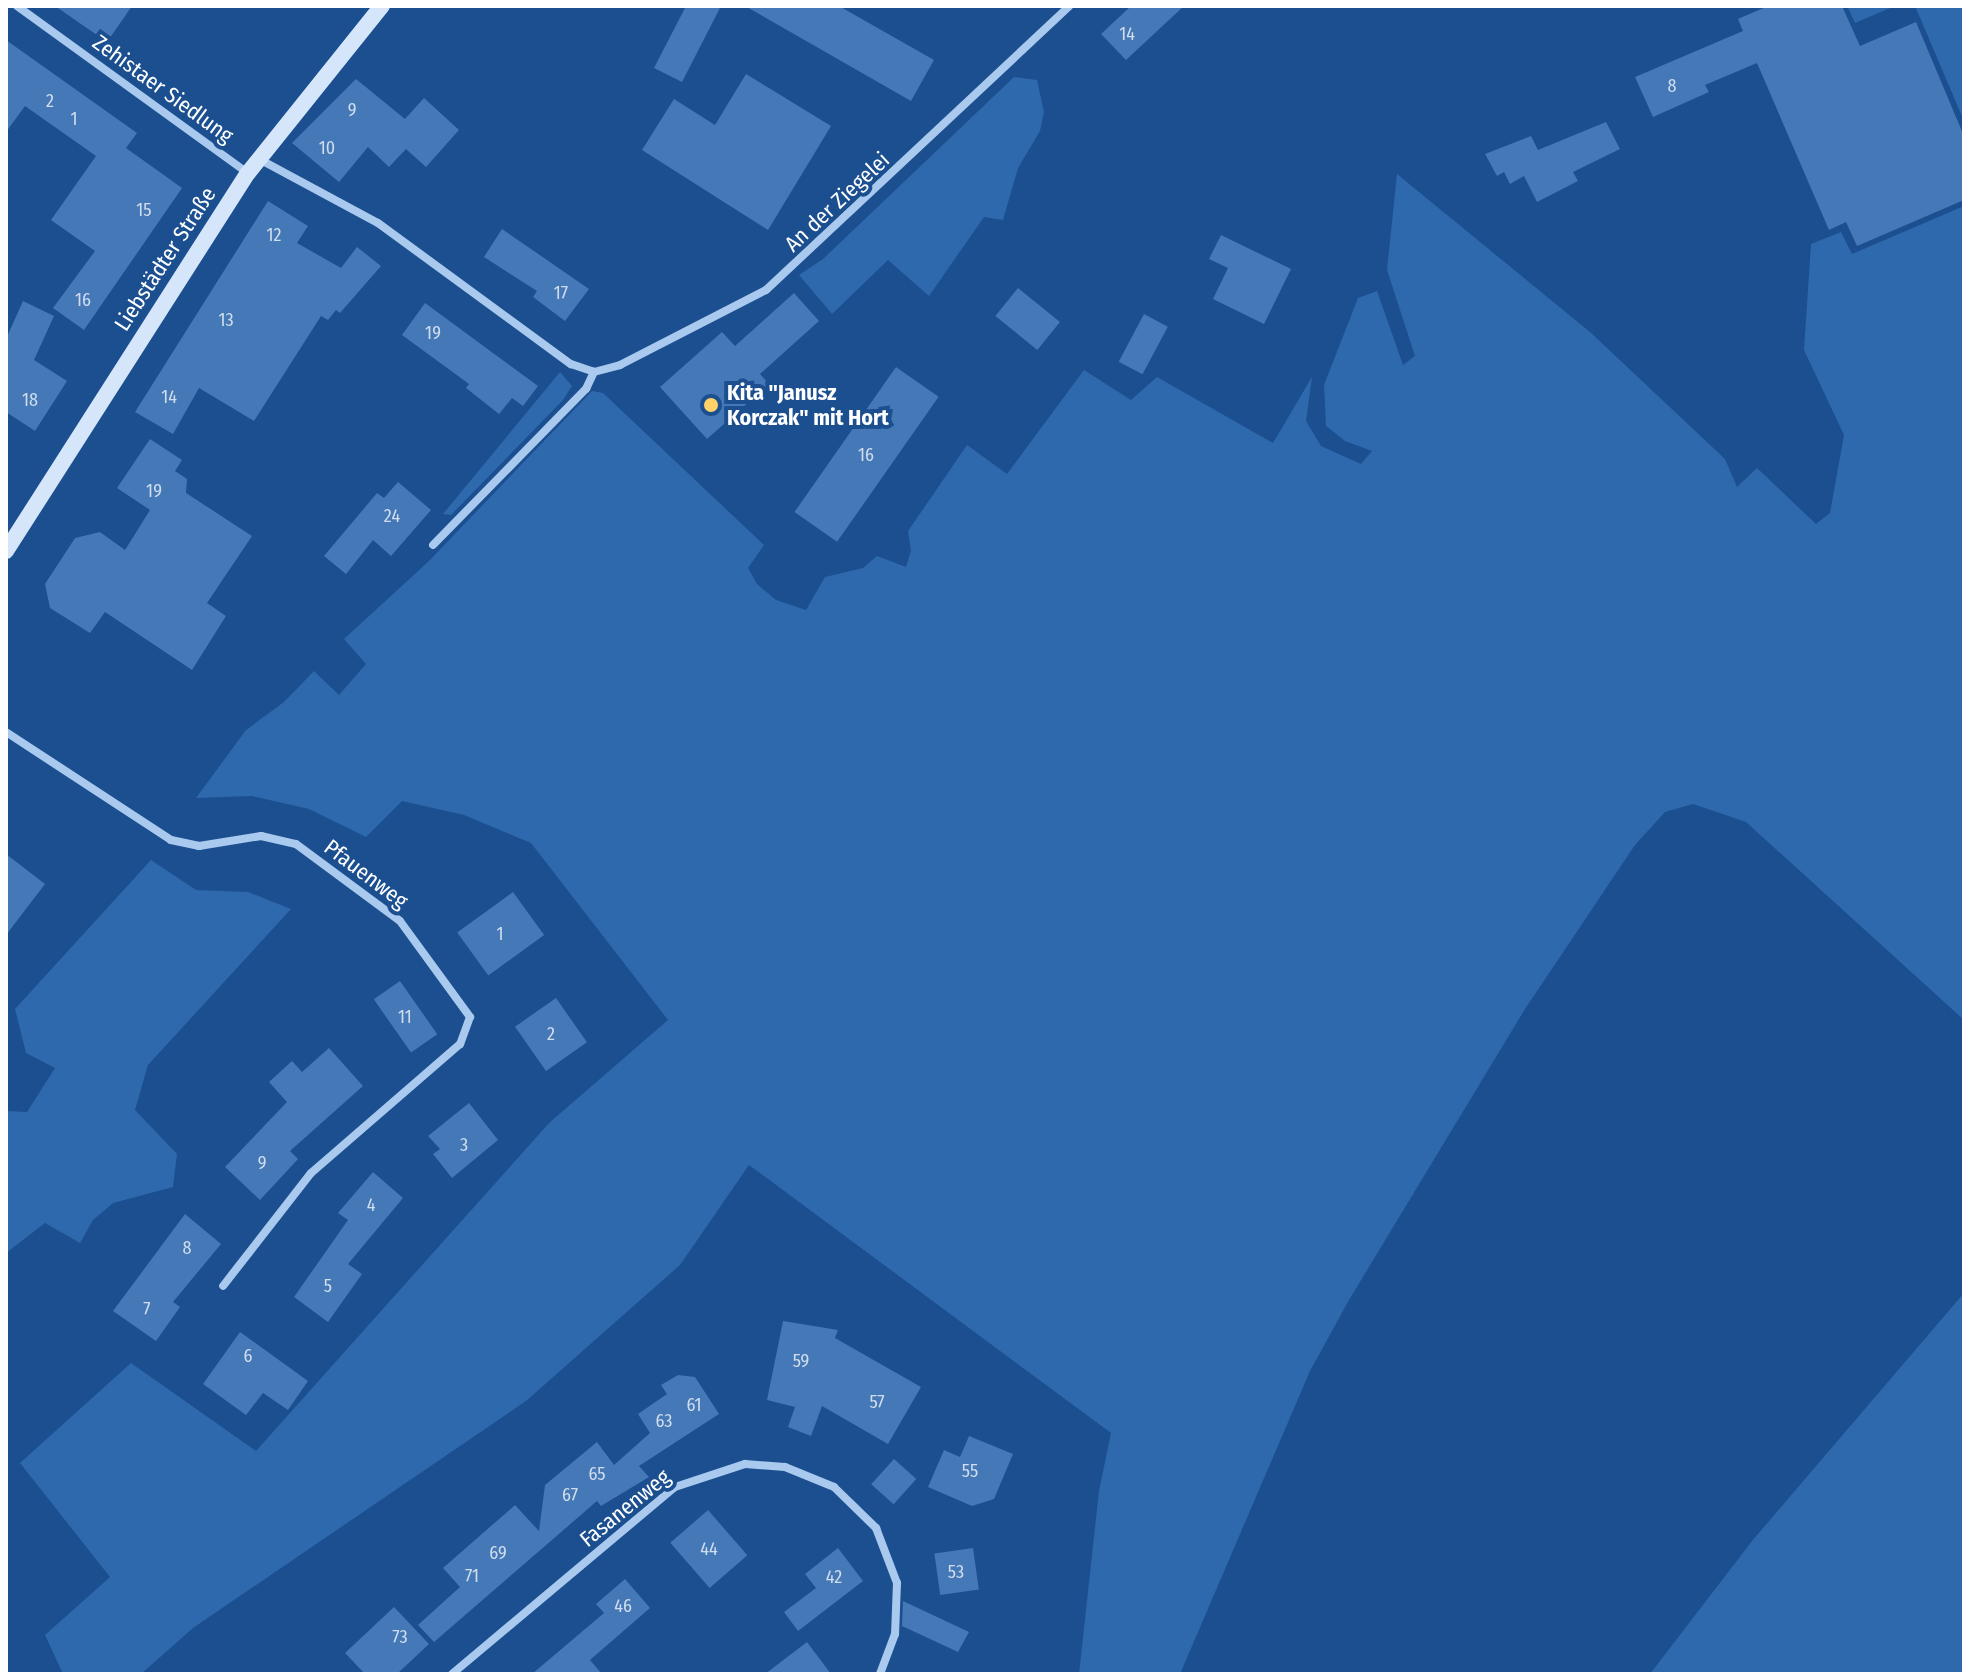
<!DOCTYPE html>
<meta charset="utf-8">
<style>
body{margin:0}
#map{position:relative;width:1970px;height:1680px;overflow:hidden;background:#1b4f8f;font-family:"Fira Sans Condensed",sans-serif}
div>[style]{position:absolute}
.green>*{inset:0;background:#2e69ad}
.building>*{inset:0;background:#4478b7;transform-origin:0 0}
.minor>*{height:8px;margin:-4px;padding:0 4px;transform-origin:4px;border-radius:4px;background:#a9c9ee}
.secondary>*{height:16px;margin:-8px;padding:0 8px;transform-origin:8px;border-radius:8px;background:#d6e6fa}
.dots>*{width:22px;height:22px;translate:-50% -50%;box-sizing:border-box;border:4px solid #1b4f8f;border-radius:50%}
span{translate:-50% -50%;white-space:nowrap;text-align:center;line-height:1.15;-webkit-text-stroke:8px #1b4f8f;paint-order:stroke}
.number-label{font-size:18px;color:#d0dded}
.number-label span{-webkit-text-stroke-width:0}
.street-label{font-size:22px;color:#fff}
.poi-label{font-size:22px;color:#fff;font-weight:700}
.left{translate:0 -50%;text-align:left}
.frame{position:absolute;inset:0;border:8px solid #fff;pointer-events:none}
</style>
<div id="map">
<div class="green">
<i style="clip-path:polygon(1847px 6px,1895px 6px,1855px 23px)"></i>
<i style="clip-path:polygon(1915px 6px,1964px 6px,1964px 121px)"></i>
<i style="clip-path:polygon(1014px 77px,1037px 80px,1044px 112px,1040px 131px,1018px 168px,1003px 220px,984px 217px,929px 296px,888px 260px,832px 314px,799px 275px,823px 259px)"></i>
<i style="clip-path:polygon(1397px 174px,1590px 332px,1725px 459px,1737px 487px,1757px 468px,1816px 524px,1830px 513px,1844px 435px,1804px 350px,1811px 244px,1841px 232px,1852px 254px,1964px 206px,1964px 1020px,1746px 822px,1693px 804px,1665px 812px,1635px 845px,1525px 1009px,1349px 1300px,1310px 1371px,1180px 1674px,1079px 1674px,1099px 1491px,1111px 1433px,749px 1165px,680px 1265px,526px 1401px,193px 1628px,141px 1674px,63px 1674px,45px 1635px,110px 1577px,20px 1463px,131px 1363px,256px 1451px,549px 1123px,668px 1020px,531px 843px,464px 815px,402px 801px,366px 837px,309px 809px,252px 796px,196px 798px,246px 730px,284px 702px,314px 671px,339px 695px,366px 664px,344px 639px,429px 561px,592px 391px,603px 393px,764px 545px,748px 568px,757px 584px,776px 600px,806px 610px,825px 577px,863px 568px,877px 556px,906px 567px,911px 551px,908px 531px,967px 445px,1007px 474px,1084px 370px,1131px 400px,1157px 377px,1273px 443px,1312px 377px,1306px 421px,1321px 446px,1361px 464px,1372px 451px,1345px 441px,1326px 426px,1324px 385px,1358px 298px,1377px 291px,1403px 365px,1415px 356px,1387px 270px)"></i>
<i style="clip-path:polygon(560px 372px,572px 386px,563px 400px,451px 515px,443px 514px)"></i>
<i style="clip-path:polygon(151px 860px,196px 890px,248px 892px,291px 909px,148px 1065px,135px 1110px,177px 1154px,173px 1187px,113px 1203px,93px 1220px,80px 1243px,45px 1223px,6px 1253px,6px 1111px,27px 1112px,55px 1068px,26px 1053px,15px 1009px)"></i>
<i style="clip-path:polygon(1964px 1293px,1964px 1674px,1650px 1674px,1752px 1541px)"></i>
</div>
<div class="building">
<i style="clip-path:polygon(55px 6px,132px 6px,107px 42px)"></i>
<i style="clip-path:polygon(686px 6px,721px 6px,682px 82px,654px 68px)"></i>
<i style="clip-path:polygon(745px 6px,839px 6px,934px 60px,911px 101px)"></i>
<i style="clip-path:polygon(1131px 6px,1184px 6px,1126px 60px,1101px 34px)"></i>
<i style="clip-path:polygon(1768px 6px,1842px 6px,1860px 46px,1916px 22px,1964px 136px,1964px 200px,1857px 246px,1846px 222px,1829px 230px,1757px 63px,1705px 85px,1709px 92px,1653px 117px,1635px 77px,1743px 31px,1738px 19px)"></i>
<i style="clip-path:polygon(6px 40px,137px 133px,126px 148px,182px 188px,84px 330px,53px 308px,95px 251px,51px 220px,96px 156px,25px 106px,6px 132px)"></i>
<i style="clip-path:polygon(746px 74px,831px 126px,768px 230px,642px 150px,674px 99px,715px 125px)"></i>
<i style="clip-path:polygon(356px 79px,405px 119px,424px 98px,459px 130px,426px 167px,406px 149px,389px 167px,368px 147px,339px 182px,292px 143px)"></i>
<i style="clip-path:polygon(1606px 122px,1620px 149px,1573px 172px,1578px 181px,1537px 202px,1524px 176px,1510px 184px,1504px 172px,1497px 176px,1485px 154px,1531px 136px,1538px 150px)"></i>
<i style="clip-path:polygon(268px 201px,308px 226px,297px 243px,341px 268px,357px 247px,381px 266px,340px 313px,336px 310px,328px 320px,321px 316px,254px 421px,199px 388px,173px 434px,135px 412px)"></i>
<i style="clip-path:polygon(502px 229px,589px 289px,565px 321px,533px 297px,537px 291px,484px 257px)"></i>
<i style="clip-path:polygon(1221px 235px,1291px 269px,1264px 324px,1213px 299px,1228px 268px,1209px 259px)"></i>
<i style="left:1018px;top:288px;width:54px;height:36px;rotate:39deg"></i>
<i style="clip-path:polygon(794px 293px,819px 321px,760px 374px,769px 384px,707px 439px,660px 387px,722px 332px,735px 346px)"></i>
<i style="clip-path:polygon(23px 301px,54px 316px,34px 360px,67px 381px,35px 431px,6px 412px,6px 339px)"></i>
<i style="clip-path:polygon(425px 303px,538px 386px,523px 406px,512px 398px,499px 414px,466px 388px,469px 384px,402px 335px)"></i>
<i style="left:1144px;top:314px;width:27px;height:54px;rotate:28deg"></i>
<i style="left:896px;top:367px;width:52px;height:177px;rotate:35deg"></i>
<i style="clip-path:polygon(150px 439px,182px 460px,175px 471px,187px 479px,186px 493px,252px 536px,207px 603px,226px 616px,192px 670px,105px 612px,90px 633px,50px 608px,45px 584px,75px 538px,100px 532px,125px 550px,150px 510px,117px 488px)"></i>
<i style="clip-path:polygon(398px 482px,431px 510px,391px 556px,373px 540px,346px 574px,324px 556px,377px 493px,384px 498px)"></i>
<i style="clip-path:polygon(6px 854px,45px 884px,6px 935px)"></i>
<i style="left:513px;top:892px;width:53px;height:69px;rotate:54deg"></i>
<i style="left:400px;top:981px;width:65px;height:32px;rotate:55deg"></i>
<i style="left:556px;top:998px;width:54px;height:50px;rotate:55deg"></i>
<i style="clip-path:polygon(329px 1048px,363px 1086px,290px 1151px,298px 1159px,260px 1200px,225px 1167px,287px 1102px,269px 1082px,292px 1061px,302px 1072px)"></i>
<i style="clip-path:polygon(469px 1103px,498px 1140px,452px 1178px,433px 1154px,440px 1149px,428px 1136px)"></i>
<i style="clip-path:polygon(373px 1172px,403px 1198px,348px 1264px,362px 1274px,328px 1322px,294px 1297px,348px 1220px,338px 1213px)"></i>
<i style="clip-path:polygon(185px 1214px,221px 1244px,173px 1302px,180px 1307px,156px 1341px,113px 1311px)"></i>
<i style="clip-path:polygon(783px 1321px,838px 1330px,835px 1338px,921px 1387px,888px 1444px,822px 1406px,811px 1436px,788px 1427px,795px 1407px,767px 1400px)"></i>
<i style="clip-path:polygon(240px 1332px,308px 1381px,288px 1410px,263px 1393px,246px 1415px,203px 1384px)"></i>
<i style="clip-path:polygon(678px 1375px,695px 1377px,719px 1414px,639px 1466px,649px 1477px,601px 1506px,597px 1501px,434px 1642px,418px 1625px,460px 1587px,443px 1568px,515px 1505px,539px 1531px,545px 1485px,597px 1442px,614px 1465px,650px 1433px,638px 1414px,667px 1394px,661px 1385px)"></i>
<i style="clip-path:polygon(969px 1436px,1013px 1454px,994px 1499px,972px 1506px,928px 1487px,944px 1450px,960px 1457px)"></i>
<i style="left:894px;top:1459px;width:30px;height:34px;rotate:42deg"></i>
<i style="left:708px;top:1510px;width:60px;height:50px;rotate:49deg"></i>
<i style="clip-path:polygon(838px 1548px,863px 1581px,798px 1631px,784px 1612px,816px 1588px,805px 1574px)"></i>
<i style="left:973px;top:1548px;width:42px;height:39px;rotate:82deg"></i>
<i style="clip-path:polygon(625px 1579px,650px 1608px,590px 1660px,602px 1674px,532px 1674px,604px 1613px,596px 1604px)"></i>
<i style="clip-path:polygon(903px 1601px,969px 1632px,958px 1652px,902px 1626px)"></i>
<i style="clip-path:polygon(394px 1607px,429px 1644px,397px 1674px,365px 1674px,345px 1653px)"></i>
<i style="clip-path:polygon(807px 1642px,831px 1674px,765px 1674px)"></i>
</div>
<div class="minor">
<i style="left:17px;top:6px;width:285px;rotate:35.9deg"></i>
<i style="left:259px;top:159px;width:135px;rotate:28.3deg"></i>
<i style="left:378px;top:223px;width:239px;rotate:36.2deg"></i>
<i style="left:571px;top:364px;width:24px;rotate:19deg"></i>
<i style="left:594px;top:372px;width:27px;rotate:-15deg"></i>
<i style="left:620px;top:365px;width:164px;rotate:-27.2deg"></i>
<i style="left:766px;top:290px;width:415px;rotate:-43.1deg"></i>
<i style="left:433px;top:545px;width:219px;rotate:-45.6deg"></i>
<i style="left:586px;top:389px;width:19px;rotate:-65deg"></i>
<i style="left:6px;top:732px;width:197px;rotate:33.2deg"></i>
<i style="left:171px;top:840px;width:29px;rotate:12deg"></i>
<i style="left:199px;top:846px;width:63px;rotate:-9.2deg"></i>
<i style="left:261px;top:836px;width:36px;rotate:13deg"></i>
<i style="left:296px;top:844px;width:129px;rotate:36.5deg"></i>
<i style="left:400px;top:921px;width:119px;rotate:53.9deg"></i>
<i style="left:470px;top:1017px;width:29px;rotate:110deg"></i>
<i style="left:460px;top:1044px;width:197px;rotate:139.1deg"></i>
<i style="left:311px;top:1173px;width:143px;rotate:127.9deg"></i>
<i style="left:452px;top:1674px;width:291px;rotate:-40deg"></i>
<i style="left:675px;top:1487px;width:74px;rotate:-18.2deg"></i>
<i style="left:745px;top:1464px;width:40px;rotate:4.3deg"></i>
<i style="left:785px;top:1467px;width:53px;rotate:22.2deg"></i>
<i style="left:834px;top:1487px;width:59px;rotate:44.3deg"></i>
<i style="left:876px;top:1528px;width:59px;rotate:69.1deg"></i>
<i style="left:897px;top:1583px;width:51px;rotate:92.2deg"></i>
<i style="left:895px;top:1634px;width:43px;rotate:110.6deg"></i>
</div>
<div class="secondary">
<i style="left:6px;top:551px;width:449px;rotate:-57.4deg"></i>
<i style="left:248px;top:173px;width:214px;rotate:-51.3deg"></i>
</div>
<div class="dots">
<i style="left:711px;top:405px;background:#ffd166"></i>
</div>
<div class="number-label">
<span style="left:1127px;top:34px">14</span>
<span style="left:1672px;top:86px">8</span>
<span style="left:50px;top:101px">2</span>
<span style="left:352px;top:110px">9</span>
<span style="left:74px;top:119px">1</span>
<span style="left:327px;top:148px">10</span>
<span style="left:144px;top:210px">15</span>
<span style="left:274px;top:235px">12</span>
<span style="left:561px;top:293px">17</span>
<span style="left:83px;top:300px">16</span>
<span style="left:226px;top:320px">13</span>
<span style="left:433px;top:333px">19</span>
<span style="left:169px;top:397px">14</span>
<span style="left:30px;top:400px">18</span>
<span style="left:866px;top:455px">16</span>
<span style="left:154px;top:491px">19</span>
<span style="left:392px;top:516px">24</span>
<span style="left:500px;top:934px">1</span>
<span style="left:405px;top:1017px">11</span>
<span style="left:551px;top:1034px">2</span>
<span style="left:464px;top:1145px">3</span>
<span style="left:262px;top:1163px">9</span>
<span style="left:371px;top:1205px">4</span>
<span style="left:187px;top:1248px">8</span>
<span style="left:328px;top:1286px">5</span>
<span style="left:147px;top:1309px">7</span>
<span style="left:248px;top:1356px">6</span>
<span style="left:801px;top:1361px">59</span>
<span style="left:877px;top:1402px">57</span>
<span style="left:694px;top:1405px">61</span>
<span style="left:664px;top:1421px">63</span>
<span style="left:970px;top:1471px">55</span>
<span style="left:597px;top:1474px">65</span>
<span style="left:570px;top:1495px">67</span>
<span style="left:709px;top:1549px">44</span>
<span style="left:498px;top:1553px">69</span>
<span style="left:956px;top:1572px">53</span>
<span style="left:472px;top:1576px">71</span>
<span style="left:834px;top:1577px">42</span>
<span style="left:623px;top:1606px">46</span>
<span style="left:400px;top:1637px">73</span>
</div>
<div class="street-label">
<span style="left:163px;top:89px;rotate:36deg">Zehistaer Siedlung</span>
<span style="left:837px;top:202px;rotate:-43deg">An der Ziegelei</span>
<span style="left:165px;top:259px;rotate:-57deg">Liebstädter Straße</span>
<span style="left:366px;top:874px;rotate:37deg">Pfauenweg</span>
<span style="left:625px;top:1508px;rotate:-39deg">Fasanenweg</span>
</div>
<div class="poi-label">
<span class="left" style="left:727px;top:405px">Kita "Janusz<br>Korczak" mit Hort</span>
</div>
<div class="frame"></div>
</div>
